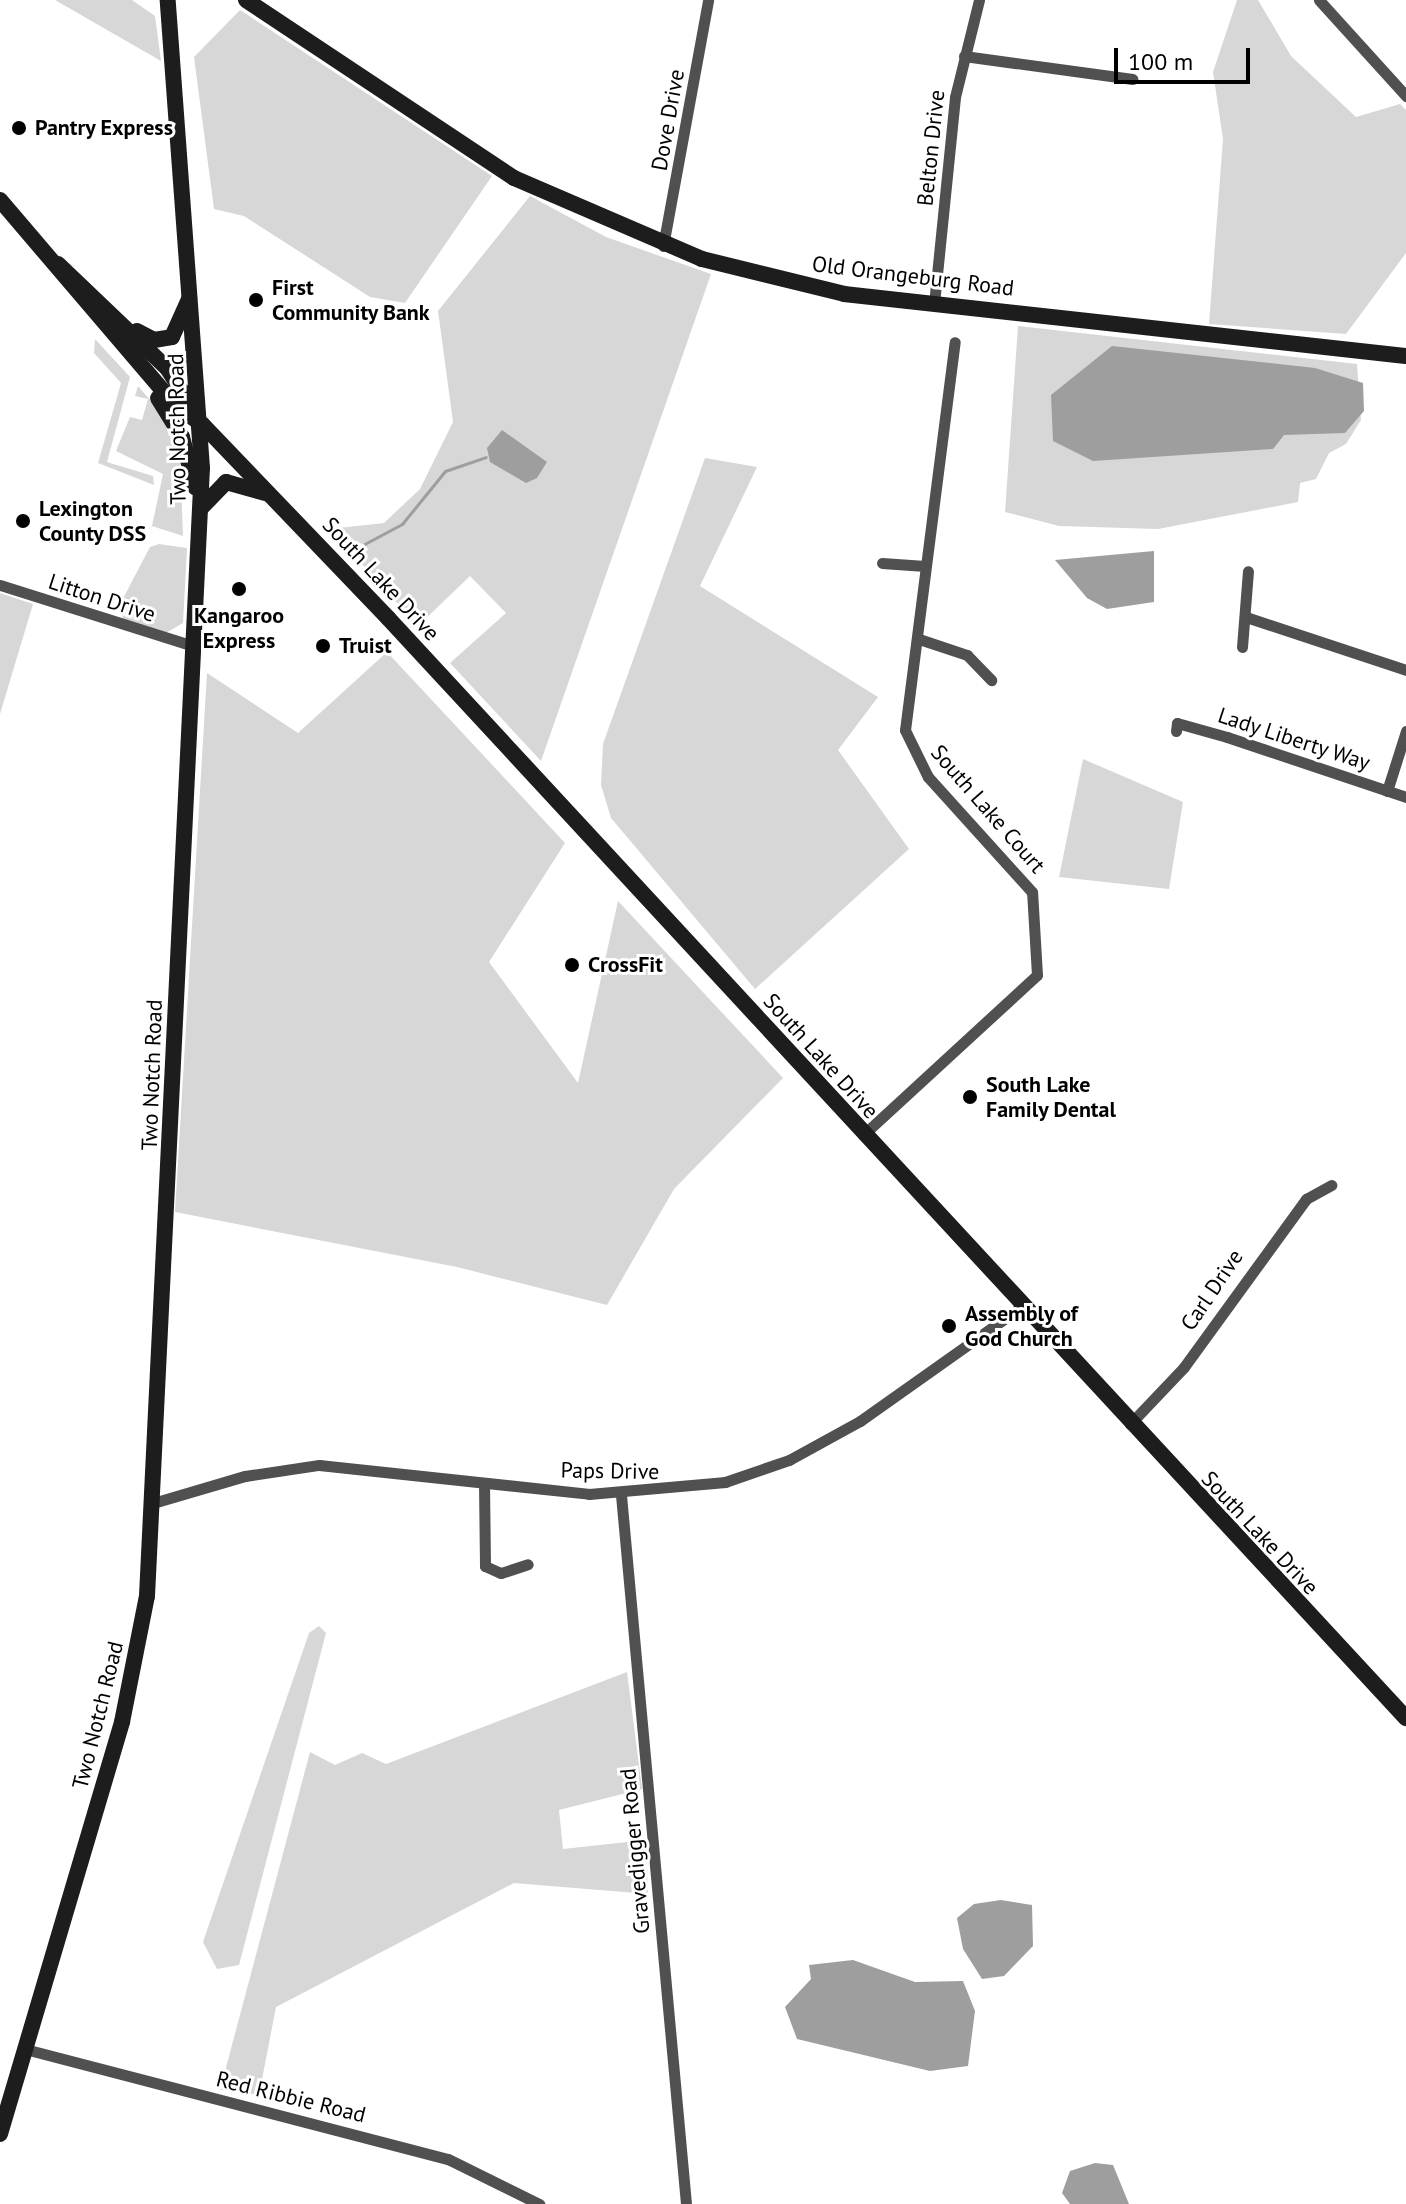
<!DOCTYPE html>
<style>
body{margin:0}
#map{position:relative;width:1406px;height:2204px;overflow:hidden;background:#fff;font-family:"PT Sans",sans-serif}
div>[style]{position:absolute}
.green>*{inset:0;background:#d7d7d7}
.water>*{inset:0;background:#9e9e9e}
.stream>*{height:3px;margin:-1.5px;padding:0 1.5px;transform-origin:1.5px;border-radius:1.5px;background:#9e9e9e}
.street>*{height:11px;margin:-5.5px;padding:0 5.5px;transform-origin:5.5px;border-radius:5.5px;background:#505050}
.secondary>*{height:16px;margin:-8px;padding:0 8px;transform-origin:8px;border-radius:8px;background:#1d1d1d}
.dots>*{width:22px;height:22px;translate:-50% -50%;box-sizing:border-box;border:4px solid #fff;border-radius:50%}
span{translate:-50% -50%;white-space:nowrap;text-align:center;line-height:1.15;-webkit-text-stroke:6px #fff;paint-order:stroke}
.street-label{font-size:22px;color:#000}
.poi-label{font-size:22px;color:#000;font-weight:700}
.left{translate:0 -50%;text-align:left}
.scale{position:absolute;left:1114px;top:48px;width:136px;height:36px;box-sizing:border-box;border:4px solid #000;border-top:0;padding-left:10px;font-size:24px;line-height:28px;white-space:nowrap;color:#000;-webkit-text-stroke:6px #fff;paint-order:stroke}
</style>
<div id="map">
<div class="green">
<i style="clip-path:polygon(55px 0,132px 0,155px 16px,161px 61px)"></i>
<i style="clip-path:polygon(1237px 0,1258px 0,1291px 56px,1356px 117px,1400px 104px,1406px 110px,1406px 253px,1346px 334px,1209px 324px,1223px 139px,1213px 72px)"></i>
<i style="clip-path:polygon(240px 10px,492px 176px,405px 303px,370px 297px,244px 216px,214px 209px,194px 57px)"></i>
<i style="clip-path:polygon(530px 196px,606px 237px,711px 274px,541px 761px,450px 663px,506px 613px,470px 576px,418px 626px,330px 529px,384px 523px,420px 489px,453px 422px,438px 311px)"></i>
<i style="clip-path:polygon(1018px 326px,1357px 364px,1361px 420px,1346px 444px,1329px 453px,1316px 479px,1300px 483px,1298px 502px,1158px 529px,1059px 526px,1005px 512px)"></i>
<i style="clip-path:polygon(95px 339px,130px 377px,107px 462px,153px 476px,154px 485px,98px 463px,121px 383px,94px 353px)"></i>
<i style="clip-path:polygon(138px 386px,163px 415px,180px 454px,183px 536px,152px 526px,163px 474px,116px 451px,130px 417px,142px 420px,148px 399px,135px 396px)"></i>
<i style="clip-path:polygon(705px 458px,757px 467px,700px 586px,878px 697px,838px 750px,909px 849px,755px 989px,611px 818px,601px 785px,603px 744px)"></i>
<i style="clip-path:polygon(159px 544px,187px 548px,183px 623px,166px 633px,125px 622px,118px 608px,150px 547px)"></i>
<i style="clip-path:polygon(0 593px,33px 604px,0 714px)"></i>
<i style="clip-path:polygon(387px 652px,565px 843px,489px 962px,578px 1083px,618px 901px,783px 1078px,674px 1189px,607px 1305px,457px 1267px,175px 1212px,207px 673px,298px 733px)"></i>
<i style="clip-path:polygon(1083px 759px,1183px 802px,1169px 889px,1059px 877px)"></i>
<i style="clip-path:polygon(319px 1626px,326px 1633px,239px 1965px,217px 1969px,203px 1942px,309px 1633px)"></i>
<i style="clip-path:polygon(627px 1672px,642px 1789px,559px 1810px,563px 1849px,646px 1840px,648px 1894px,514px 1883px,276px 2007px,259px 2095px,220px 2090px,310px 1752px,335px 1765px,362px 1753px,386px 1764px)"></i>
</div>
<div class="water">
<i style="clip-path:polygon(1112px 346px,1315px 368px,1363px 383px,1364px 411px,1345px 433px,1284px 435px,1273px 449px,1093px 461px,1053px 441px,1051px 395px)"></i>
<i style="clip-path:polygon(502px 430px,547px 462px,537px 478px,526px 483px,490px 462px,487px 448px)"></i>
<i style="clip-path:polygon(1154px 551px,1154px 602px,1107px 609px,1087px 598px,1055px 560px)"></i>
<i style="clip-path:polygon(1001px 1900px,1032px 1905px,1033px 1946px,1004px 1976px,982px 1979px,963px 1949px,957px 1918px,974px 1904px)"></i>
<i style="clip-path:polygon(853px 1960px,915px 1982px,963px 1981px,975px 2011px,968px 2066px,930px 2071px,797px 2039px,785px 2007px,811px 1979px,809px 1965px)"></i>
<i style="clip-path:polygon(1095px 2163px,1113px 2165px,1129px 2204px,1070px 2204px,1062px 2193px,1070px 2171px)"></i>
</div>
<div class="stream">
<i style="left:357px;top:548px;width:51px;rotate:-28.1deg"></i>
<i style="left:402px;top:524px;width:68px;rotate:-50.9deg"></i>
<i style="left:445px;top:471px;width:43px;rotate:-18.9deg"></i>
</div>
<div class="street">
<i style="left:1319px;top:0;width:130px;rotate:47.8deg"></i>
<i style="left:964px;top:56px;width:170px;rotate:7.8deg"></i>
<i style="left:663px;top:246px;width:250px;rotate:-79.6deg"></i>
<i style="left:934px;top:304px;width:208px;rotate:-84.2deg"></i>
<i style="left:955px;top:97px;width:100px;rotate:-76.1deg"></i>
<i style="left:882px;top:563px;width:43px;rotate:4deg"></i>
<i style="left:0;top:585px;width:202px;rotate:17.5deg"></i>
<i style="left:1246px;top:617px;width:169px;rotate:18.3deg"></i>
<i style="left:919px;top:639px;width:51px;rotate:18.4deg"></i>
<i style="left:967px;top:655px;width:35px;rotate:46deg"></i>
<i style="left:1242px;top:647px;width:76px;rotate:-85.5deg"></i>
<i style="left:1176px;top:731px;width:8px;rotate:-83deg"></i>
<i style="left:1177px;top:723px;width:52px;rotate:15.6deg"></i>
<i style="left:1227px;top:737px;width:189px;rotate:18.5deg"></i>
<i style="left:1387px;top:791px;width:63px;rotate:-72.4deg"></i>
<i style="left:863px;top:1135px;width:236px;rotate:-42.6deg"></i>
<i style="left:1037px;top:975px;width:83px;rotate:-93.4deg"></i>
<i style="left:1032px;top:892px;width:155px;rotate:-132.1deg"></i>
<i style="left:928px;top:777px;width:52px;rotate:-116.1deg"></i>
<i style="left:905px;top:730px;width:391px;rotate:-82.7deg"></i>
<i style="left:1130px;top:1424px;width:79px;rotate:-46.5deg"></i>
<i style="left:1184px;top:1367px;width:208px;rotate:-54deg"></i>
<i style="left:1306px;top:1199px;width:29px;rotate:-29deg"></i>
<i style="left:484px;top:1483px;width:83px;rotate:89.3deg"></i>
<i style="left:485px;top:1566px;width:17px;rotate:24deg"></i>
<i style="left:501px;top:1573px;width:28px;rotate:-18deg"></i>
<i style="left:621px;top:1495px;width:712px;rotate:84.76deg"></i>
<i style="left:153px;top:1503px;width:96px;rotate:-16.4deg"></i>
<i style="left:245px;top:1476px;width:75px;rotate:-8.5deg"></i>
<i style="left:319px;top:1465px;width:272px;rotate:6.1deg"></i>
<i style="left:589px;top:1494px;width:137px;rotate:-5deg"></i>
<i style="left:725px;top:1482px;width:68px;rotate:-19deg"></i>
<i style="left:789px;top:1460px;width:81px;rotate:-28.8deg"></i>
<i style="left:860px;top:1421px;width:197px;rotate:-35.3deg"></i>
<i style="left:25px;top:2049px;width:437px;rotate:14.6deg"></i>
<i style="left:448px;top:2159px;width:102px;rotate:26.3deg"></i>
</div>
<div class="secondary">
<i style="left:246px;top:0;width:322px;rotate:33.6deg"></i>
<i style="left:514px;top:178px;width:205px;rotate:23.3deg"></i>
<i style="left:702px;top:259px;width:146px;rotate:13.8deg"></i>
<i style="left:844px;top:294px;width:565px;rotate:6.3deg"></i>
<i style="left:0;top:200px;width:271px;rotate:49.5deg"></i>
<i style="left:176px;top:406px;width:32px;rotate:35deg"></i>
<i style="left:202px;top:424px;width:269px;rotate:46.2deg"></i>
<i style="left:388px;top:618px;width:1499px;rotate:47.22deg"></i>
<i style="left:58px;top:264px;width:151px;rotate:43.7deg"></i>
<i style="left:167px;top:368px;width:57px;rotate:57.1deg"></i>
<i style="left:137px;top:331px;width:19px;rotate:28deg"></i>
<i style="left:154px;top:340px;width:18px;rotate:-9deg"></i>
<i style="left:172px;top:337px;width:42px;rotate:-65.9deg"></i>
<i style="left:158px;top:398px;width:46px;rotate:58.4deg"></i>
<i style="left:182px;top:437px;width:52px;rotate:75.4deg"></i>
<i style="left:201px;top:508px;width:36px;rotate:-46deg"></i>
<i style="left:226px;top:482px;width:41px;rotate:15.8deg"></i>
<i style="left:0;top:2134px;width:430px;rotate:-73.5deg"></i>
<i style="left:122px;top:1722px;width:128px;rotate:-78.8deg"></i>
<i style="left:147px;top:1596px;width:1129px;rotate:-87.21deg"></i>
<i style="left:202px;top:468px;width:469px;rotate:-94.2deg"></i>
</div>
<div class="dots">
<i style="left:19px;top:128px;background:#000"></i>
<i style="left:256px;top:300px;background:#000"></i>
<i style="left:23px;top:521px;background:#000"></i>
<i style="left:239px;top:589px;background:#000"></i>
<i style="left:323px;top:646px;background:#000"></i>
<i style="left:572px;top:965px;background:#000"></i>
<i style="left:970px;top:1097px;background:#000"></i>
<i style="left:949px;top:1326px;background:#000"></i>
</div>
<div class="street-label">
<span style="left:668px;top:120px;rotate:-80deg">Dove Drive</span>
<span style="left:931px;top:148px;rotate:-84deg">Belton Drive</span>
<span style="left:913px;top:276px;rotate:7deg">Old Orangeburg Road</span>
<span style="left:177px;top:429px;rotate:-91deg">Two Notch Road</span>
<span style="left:381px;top:579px;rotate:47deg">South Lake Drive</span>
<span style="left:102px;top:598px;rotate:18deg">Litton Drive</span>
<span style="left:1294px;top:739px;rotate:18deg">Lady Liberty Way</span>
<span style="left:988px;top:809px;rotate:49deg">South Lake Court</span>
<span style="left:821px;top:1056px;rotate:48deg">South Lake Drive</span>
<span style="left:152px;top:1075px;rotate:-88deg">Two Notch Road</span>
<span style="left:1212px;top:1290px;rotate:-56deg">Carl Drive</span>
<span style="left:610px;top:1471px;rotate:1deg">Paps Drive</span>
<span style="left:1260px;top:1533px;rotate:47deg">South Lake Drive</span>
<span style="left:98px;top:1715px;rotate:-76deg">Two Notch Road</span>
<span style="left:635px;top:1851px;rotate:-95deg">Gravedigger Road</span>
<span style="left:291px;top:2097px;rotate:14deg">Red Ribbie Road</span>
</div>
<div class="poi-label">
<span class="left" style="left:35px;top:128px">Pantry Express</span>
<span class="left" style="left:272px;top:300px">First<br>Community Bank</span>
<span class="left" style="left:39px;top:521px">Lexington<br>County DSS</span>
<span style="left:239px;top:628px">Kangaroo<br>Express</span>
<span class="left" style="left:339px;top:646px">Truist</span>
<span class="left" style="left:588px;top:965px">CrossFit</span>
<span class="left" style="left:986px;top:1097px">South Lake<br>Family Dental</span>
<span class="left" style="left:965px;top:1326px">Assembly of<br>God Church</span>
</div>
<div class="scale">100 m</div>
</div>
